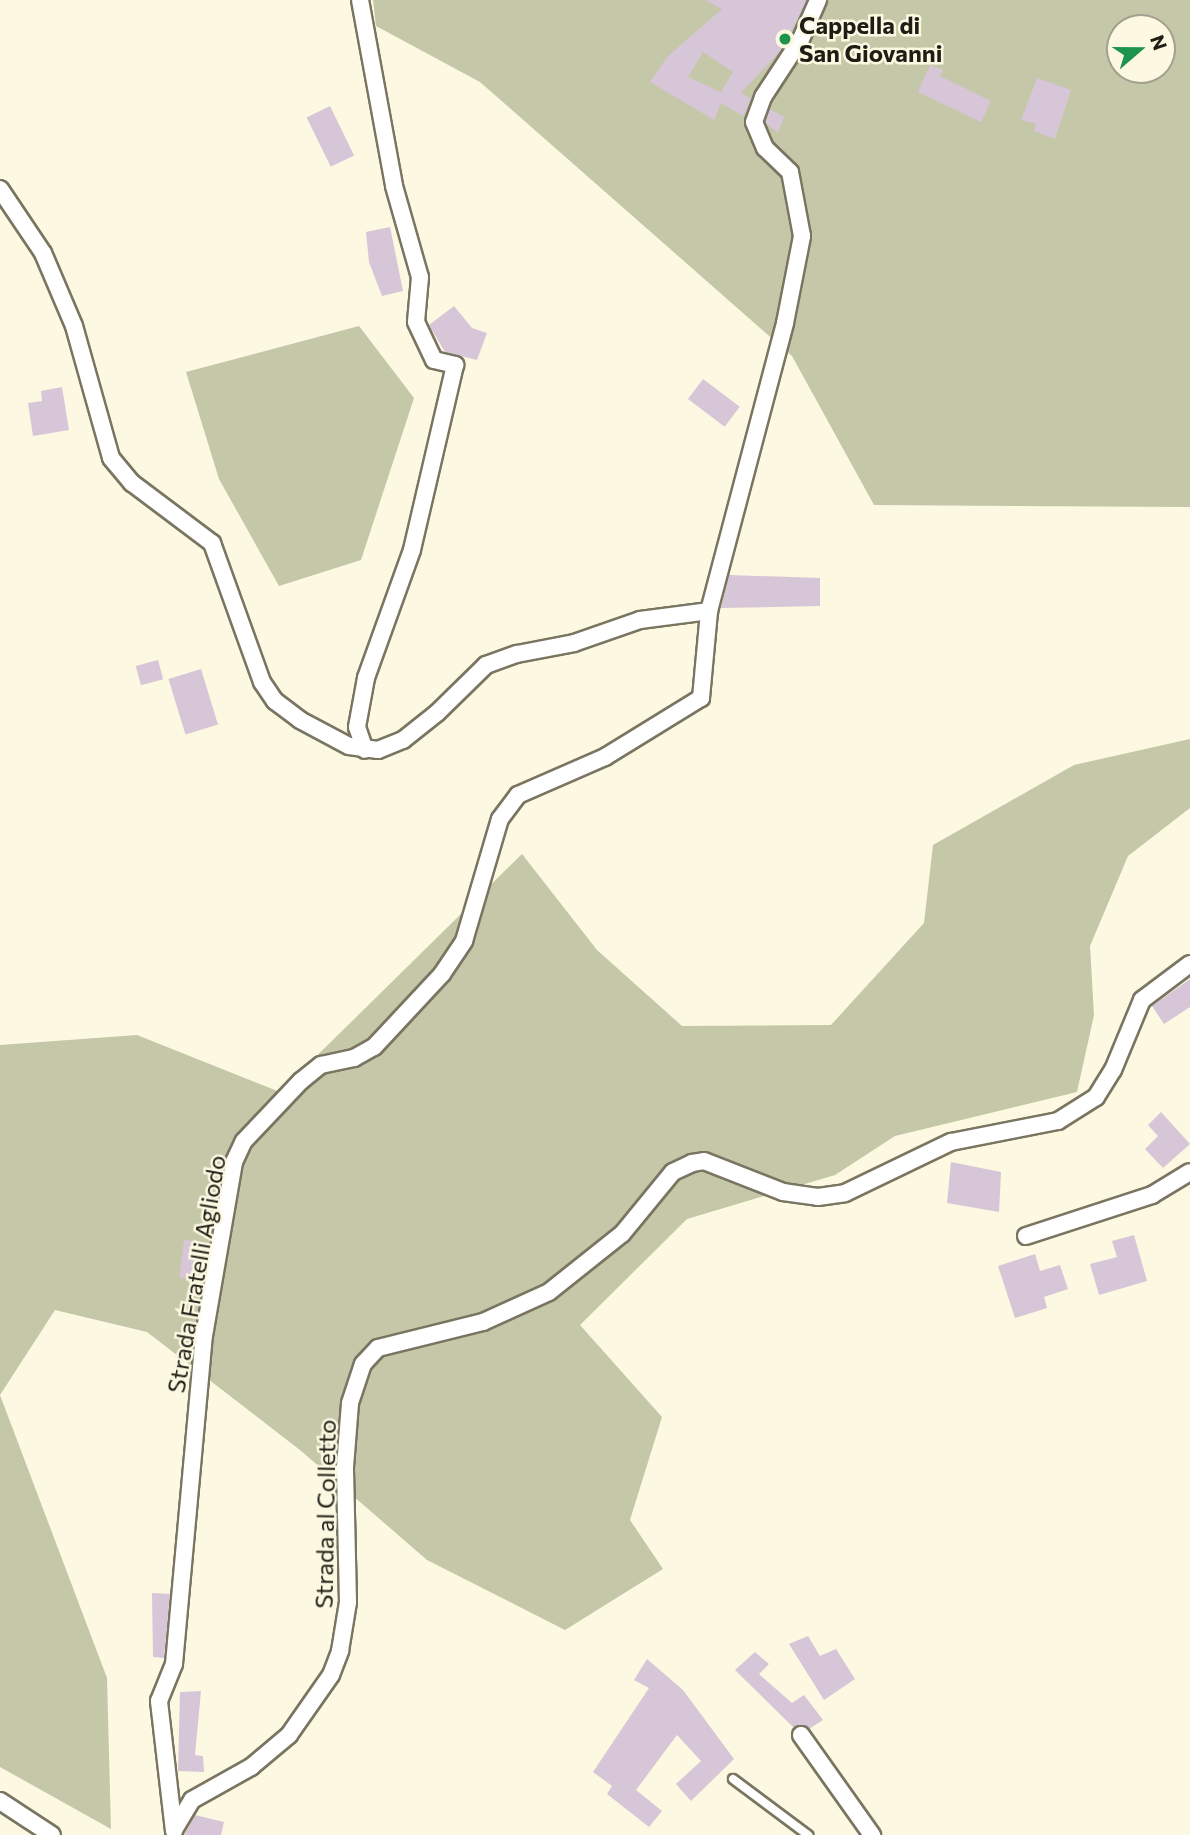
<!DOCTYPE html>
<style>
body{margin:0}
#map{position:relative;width:1190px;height:1835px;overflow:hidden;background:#fcf8e1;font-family:Commissioner,sans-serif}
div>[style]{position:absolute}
.green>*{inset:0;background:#c4c7a8}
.building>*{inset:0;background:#d7c6d7;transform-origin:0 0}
.roads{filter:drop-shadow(2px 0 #7a7561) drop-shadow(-2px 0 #7a7561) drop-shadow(0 2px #7a7561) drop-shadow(0 -2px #7a7561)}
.service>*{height:8px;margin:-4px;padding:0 4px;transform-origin:4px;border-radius:4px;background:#fff}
.minor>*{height:16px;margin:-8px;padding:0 8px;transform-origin:8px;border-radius:8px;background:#fff}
.dots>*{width:19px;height:19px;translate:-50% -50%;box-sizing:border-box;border:4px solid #fcf8e1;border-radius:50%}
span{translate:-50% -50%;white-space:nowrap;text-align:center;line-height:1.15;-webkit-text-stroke:5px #fcf8e1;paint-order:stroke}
.poi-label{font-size:24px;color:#1e1d15;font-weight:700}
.left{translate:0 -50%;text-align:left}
.street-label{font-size:24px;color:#1e1d15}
.north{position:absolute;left:1106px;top:14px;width:70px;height:70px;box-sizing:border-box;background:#fcf8e1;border:2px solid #a3a08f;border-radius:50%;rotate:70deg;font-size:19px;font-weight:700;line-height:28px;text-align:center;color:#1e1d15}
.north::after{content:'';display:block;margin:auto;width:24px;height:32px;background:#1d934e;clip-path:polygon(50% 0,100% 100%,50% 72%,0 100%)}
</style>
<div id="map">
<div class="green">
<i style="clip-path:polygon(evenodd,373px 0,1190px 0,1190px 507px,874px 505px,792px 356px,480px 82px,376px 26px,373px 0,1120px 28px,1162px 28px,1162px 70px,1120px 70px,1120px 28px)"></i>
<i style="clip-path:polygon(359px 326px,414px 398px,361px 560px,279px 586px,219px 479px,186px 372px)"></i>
<i style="clip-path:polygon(1190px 739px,1190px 808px,1128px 856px,1090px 946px,1094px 1015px,1077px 1092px,895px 1136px,835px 1175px,687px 1219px,580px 1325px,662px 1417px,630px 1520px,663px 1569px,565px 1630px,427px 1560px,300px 1450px,147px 1332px,55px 1310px,0 1395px,107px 1678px,111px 1829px,0 1767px,0 1045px,137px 1035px,280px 1092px,522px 854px,597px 950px,682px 1026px,831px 1025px,924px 923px,933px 845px,1074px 765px)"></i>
</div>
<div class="building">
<i style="clip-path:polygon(evenodd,705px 0,807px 0,783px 48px,741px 93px,751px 99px,743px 116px,721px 103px,714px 120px,650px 82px,667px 57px,722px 9px,705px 0,703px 52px,733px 72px,721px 92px,688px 77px,703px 52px)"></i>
<i style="clip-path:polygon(930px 65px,943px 70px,940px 76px,991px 101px,981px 122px,918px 92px)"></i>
<i style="clip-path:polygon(1037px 78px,1071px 90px,1055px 139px,1034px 131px,1036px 124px,1021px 120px)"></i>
<i style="left:330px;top:106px;width:55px;height:26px;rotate:64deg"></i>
<i style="clip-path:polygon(770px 109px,784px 117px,778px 133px,765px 122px)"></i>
<i style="clip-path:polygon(390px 227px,403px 291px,382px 296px,369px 262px,366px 232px)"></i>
<i style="clip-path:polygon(454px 306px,472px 328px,487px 333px,477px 360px,445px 352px,429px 325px)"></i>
<i style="left:703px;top:379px;width:46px;height:25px;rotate:37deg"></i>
<i style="clip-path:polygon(62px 387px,69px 430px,33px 436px,28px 403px,42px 401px,41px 391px)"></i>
<i style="clip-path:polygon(729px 575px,820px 578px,820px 606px,721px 608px)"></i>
<i style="left:158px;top:660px;width:20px;height:23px;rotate:75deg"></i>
<i style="left:201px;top:669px;width:58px;height:34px;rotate:73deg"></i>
<i style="clip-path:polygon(1190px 979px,1190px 1007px,1164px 1024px,1152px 1006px)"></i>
<i style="clip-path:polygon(1161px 1112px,1190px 1144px,1163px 1168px,1145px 1149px,1158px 1136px,1148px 1125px)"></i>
<i style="clip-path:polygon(951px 1162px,1001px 1172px,999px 1212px,947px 1203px)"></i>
<i style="clip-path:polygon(1134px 1235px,1147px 1281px,1099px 1295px,1090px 1264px,1117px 1257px,1112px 1241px)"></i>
<i style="left:184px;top:1240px;width:25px;height:38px;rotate:7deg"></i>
<i style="clip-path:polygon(1035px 1254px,1040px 1271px,1060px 1265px,1068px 1289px,1044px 1297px,1047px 1308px,1015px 1318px,998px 1266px)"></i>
<i style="clip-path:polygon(152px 1593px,170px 1594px,164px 1658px,153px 1657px)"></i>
<i style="clip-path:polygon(808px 1636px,820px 1656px,836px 1649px,855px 1679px,824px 1700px,789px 1644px)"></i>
<i style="clip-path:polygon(755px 1652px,769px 1664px,759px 1674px,792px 1703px,804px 1695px,823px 1720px,809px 1729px,801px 1725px,794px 1728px,735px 1670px)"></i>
<i style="clip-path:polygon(647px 1659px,683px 1690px,734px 1759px,691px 1801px,676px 1784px,701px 1761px,677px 1735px,636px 1790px,662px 1811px,649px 1827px,607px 1794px,612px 1786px,593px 1772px,649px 1688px,634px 1680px)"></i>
<i style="clip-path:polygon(201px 1691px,195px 1755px,203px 1756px,204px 1772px,178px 1771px,180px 1692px)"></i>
<i style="clip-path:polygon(195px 1815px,224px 1822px,221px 1835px,184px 1835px)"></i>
</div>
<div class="roads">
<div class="service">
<i style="left:733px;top:1779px;width:94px;rotate:36.7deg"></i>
</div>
<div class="minor">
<i style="left:360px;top:0;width:189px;rotate:79.6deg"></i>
<i style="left:394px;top:186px;width:95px;rotate:74.1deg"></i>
<i style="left:420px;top:277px;width:45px;rotate:95.1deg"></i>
<i style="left:416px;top:322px;width:42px;rotate:64.7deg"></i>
<i style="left:434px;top:360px;width:22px;rotate:13deg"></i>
<i style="left:455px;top:365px;width:190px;rotate:103.1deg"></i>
<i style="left:412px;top:550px;width:136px;rotate:109.8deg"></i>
<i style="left:366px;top:678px;width:50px;rotate:100.4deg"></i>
<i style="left:357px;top:727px;width:24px;rotate:71deg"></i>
<i style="left:0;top:189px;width:77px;rotate:56.1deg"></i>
<i style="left:43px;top:253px;width:79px;rotate:67deg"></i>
<i style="left:74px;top:326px;width:137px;rotate:74.3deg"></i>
<i style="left:111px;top:458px;width:33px;rotate:50deg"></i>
<i style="left:132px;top:483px;width:100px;rotate:36.9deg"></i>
<i style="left:212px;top:543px;width:148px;rotate:70.2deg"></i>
<i style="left:262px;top:682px;width:23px;rotate:56deg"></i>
<i style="left:275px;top:701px;width:31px;rotate:37deg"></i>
<i style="left:300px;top:720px;width:55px;rotate:28deg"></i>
<i style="left:349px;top:746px;width:29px;rotate:8deg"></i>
<i style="left:378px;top:750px;width:27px;rotate:-22deg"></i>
<i style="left:403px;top:740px;width:43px;rotate:-38.5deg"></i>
<i style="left:437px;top:713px;width:69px;rotate:-44.4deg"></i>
<i style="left:486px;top:665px;width:33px;rotate:-20deg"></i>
<i style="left:517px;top:654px;width:58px;rotate:-10.9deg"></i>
<i style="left:574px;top:643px;width:70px;rotate:-19.2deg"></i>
<i style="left:640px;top:620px;width:70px;rotate:-7.4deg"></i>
<i style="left:1026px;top:1236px;width:133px;rotate:-18deg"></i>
<i style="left:1152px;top:1195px;width:44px;rotate:-31.2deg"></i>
<i style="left:801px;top:1735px;width:123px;rotate:54.6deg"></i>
<i style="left:0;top:1801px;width:62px;rotate:33.2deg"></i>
<i style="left:174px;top:1830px;width:35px;rotate:-59deg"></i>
<i style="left:192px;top:1800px;width:68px;rotate:-29.2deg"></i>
<i style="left:251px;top:1767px;width:50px;rotate:-40.1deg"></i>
<i style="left:289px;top:1735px;width:73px;rotate:-55deg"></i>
<i style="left:331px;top:1675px;width:26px;rotate:-69deg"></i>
<i style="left:340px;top:1651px;width:50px;rotate:-80.7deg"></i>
<i style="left:348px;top:1602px;width:135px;rotate:-91.3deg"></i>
<i style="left:345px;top:1467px;width:64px;rotate:-85.5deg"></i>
<i style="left:350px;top:1403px;width:41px;rotate:-71.6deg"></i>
<i style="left:363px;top:1364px;width:22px;rotate:-47deg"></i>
<i style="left:378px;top:1348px;width:108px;rotate:-13.9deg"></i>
<i style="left:483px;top:1322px;width:72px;rotate:-24.4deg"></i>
<i style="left:549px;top:1292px;width:93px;rotate:-38.5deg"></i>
<i style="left:622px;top:1234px;width:80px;rotate:-50.6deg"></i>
<i style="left:673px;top:1172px;width:21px;rotate:-25deg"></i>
<i style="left:692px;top:1163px;width:12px;rotate:-9deg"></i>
<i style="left:704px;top:1161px;width:85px;rotate:21.4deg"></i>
<i style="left:783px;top:1192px;width:35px;rotate:8deg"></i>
<i style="left:818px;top:1197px;width:27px;rotate:-8deg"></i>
<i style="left:845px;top:1193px;width:118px;rotate:-25.7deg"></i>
<i style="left:951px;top:1142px;width:109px;rotate:-11.1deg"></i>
<i style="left:1058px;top:1121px;width:45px;rotate:-32.3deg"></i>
<i style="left:1096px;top:1097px;width:32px;rotate:-58deg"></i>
<i style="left:1113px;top:1070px;width:76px;rotate:-67.5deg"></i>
<i style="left:1142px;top:1000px;width:60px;rotate:-36.9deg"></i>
<i style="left:174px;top:1831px;width:131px;rotate:-96.6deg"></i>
<i style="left:159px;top:1701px;width:40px;rotate:-68deg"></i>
<i style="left:174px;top:1664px;width:329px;rotate:-84.8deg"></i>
<i style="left:204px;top:1336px;width:177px;rotate:-80.2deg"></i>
<i style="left:234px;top:1162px;width:23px;rotate:-65deg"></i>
<i style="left:244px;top:1141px;width:83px;rotate:-46.5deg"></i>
<i style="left:301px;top:1081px;width:26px;rotate:-39deg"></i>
<i style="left:321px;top:1065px;width:34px;rotate:-12deg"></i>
<i style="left:354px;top:1058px;width:23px;rotate:-29deg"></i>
<i style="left:374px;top:1047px;width:100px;rotate:-47deg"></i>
<i style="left:442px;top:974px;width:40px;rotate:-56deg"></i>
<i style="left:464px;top:941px;width:127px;rotate:-73.6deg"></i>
<i style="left:500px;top:819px;width:30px;rotate:-53deg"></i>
<i style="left:518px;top:795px;width:95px;rotate:-23.6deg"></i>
<i style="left:605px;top:757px;width:113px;rotate:-31.6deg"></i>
<i style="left:701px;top:698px;width:87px;rotate:-84.7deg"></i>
<i style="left:709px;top:611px;width:298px;rotate:-75.2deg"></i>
<i style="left:785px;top:323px;width:89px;rotate:-78.9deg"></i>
<i style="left:802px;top:236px;width:65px;rotate:-100.6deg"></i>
<i style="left:790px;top:172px;width:35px;rotate:-136deg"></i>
<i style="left:765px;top:148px;width:28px;rotate:-113deg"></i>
<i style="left:754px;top:122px;width:27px;rotate:-70deg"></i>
<i style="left:763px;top:97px;width:69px;rotate:-56.8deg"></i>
<i style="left:801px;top:39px;width:43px;rotate:-66.4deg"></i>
</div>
</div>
<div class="dots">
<i style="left:785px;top:39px;background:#1d934e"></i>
</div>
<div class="poi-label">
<span class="left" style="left:799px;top:39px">Cappella di<br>San Giovanni</span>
</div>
<div class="street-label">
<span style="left:196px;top:1274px;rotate:-80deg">Strada Fratelli Agliodo</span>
<span style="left:325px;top:1514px;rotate:-89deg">Strada al Colletto</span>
</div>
<div class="north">N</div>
</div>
